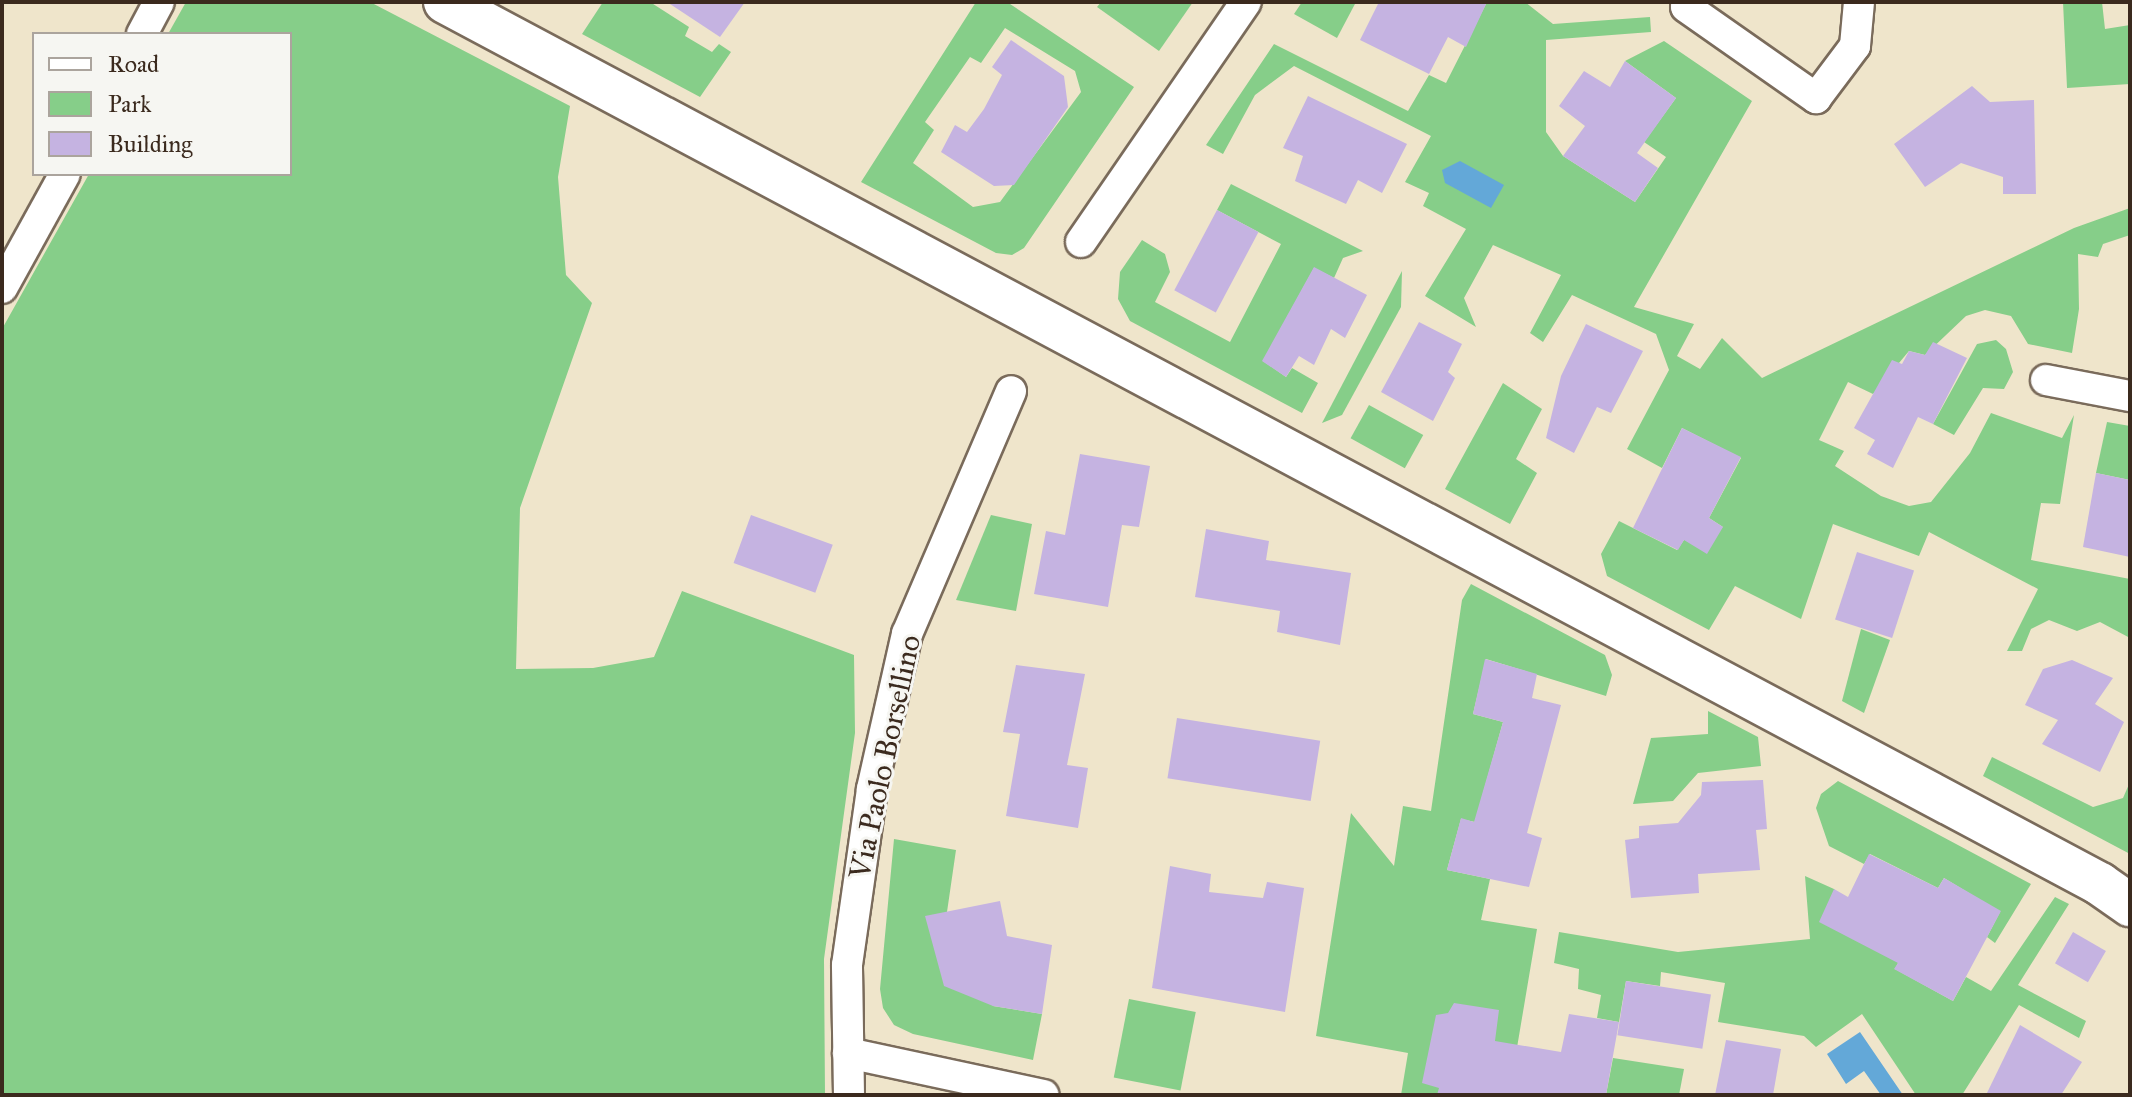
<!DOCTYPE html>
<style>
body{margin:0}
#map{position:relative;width:2132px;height:1097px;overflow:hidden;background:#efe5cb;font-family:"IM FELL Great Primer",serif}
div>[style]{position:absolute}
.green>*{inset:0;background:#86ce89;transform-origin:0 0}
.water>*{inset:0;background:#63a8d8}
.building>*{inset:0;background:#c5b3e1;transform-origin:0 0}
.roads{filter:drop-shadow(2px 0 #7a6b5b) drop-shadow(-2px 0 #7a6b5b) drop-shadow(0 2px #7a6b5b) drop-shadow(0 -2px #7a6b5b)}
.street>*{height:30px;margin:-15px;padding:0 15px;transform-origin:15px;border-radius:15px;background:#fff}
.secondary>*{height:42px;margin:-21px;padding:0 21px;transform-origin:21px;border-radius:21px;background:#fff}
span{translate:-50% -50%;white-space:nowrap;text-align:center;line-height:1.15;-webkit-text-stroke:6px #f6f6f2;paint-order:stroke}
.street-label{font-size:30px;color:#3b2a1e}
.frame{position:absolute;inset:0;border:4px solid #3b2a1e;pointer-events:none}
.legend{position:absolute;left:32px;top:32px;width:260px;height:144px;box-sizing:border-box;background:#f6f6f2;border:2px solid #aba49d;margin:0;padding:10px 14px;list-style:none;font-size:24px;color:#3b2a1e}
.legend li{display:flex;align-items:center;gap:16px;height:40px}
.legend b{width:40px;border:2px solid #aba49d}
</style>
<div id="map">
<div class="green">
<i style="clip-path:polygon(186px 2px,370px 2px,570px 106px,558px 177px,566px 275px,592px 303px,520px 508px,516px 669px,593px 668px,654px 657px,682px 591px,854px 655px,855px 733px,824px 959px,825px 1095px,2px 1095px,2px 329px,89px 174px,290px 174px,290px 34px,168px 34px)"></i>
<i style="clip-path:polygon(603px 2px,650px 2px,689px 27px,685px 36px,712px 52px,719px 44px,731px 52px,700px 97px,582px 34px)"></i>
<i style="clip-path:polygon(evenodd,976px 2px,1007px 2px,1134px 87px,1024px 248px,1012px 255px,996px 253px,861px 182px,976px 2px,1005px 28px,1075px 71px,1081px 92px,1000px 202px,973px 207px,913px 163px,934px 130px,925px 122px,970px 57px,981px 63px,1005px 28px)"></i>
<i style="clip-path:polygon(1101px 2px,1193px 2px,1159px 51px,1097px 7px)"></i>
<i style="clip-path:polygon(1302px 2px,1356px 2px,1337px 38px,1294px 14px)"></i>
<i style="clip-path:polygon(1487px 2px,1525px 2px,1553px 24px,1650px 17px,1651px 32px,1546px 40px,1546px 132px,1563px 156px,1635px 202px,1666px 157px,1644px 142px,1676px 98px,1625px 61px,1664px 41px,1752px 101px,1634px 307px,1694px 324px,1677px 356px,1700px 369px,1722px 338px,1762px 378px,2074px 228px,2130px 208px,2130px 235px,2103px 244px,2098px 257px,2078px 254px,2079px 309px,2072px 353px,2028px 344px,2011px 316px,1985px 310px,1966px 316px,1925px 355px,1909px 351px,1873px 394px,1848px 382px,1819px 440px,1844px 451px,1835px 466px,1881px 496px,1909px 506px,1931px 502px,1970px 453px,1991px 413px,2062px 438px,2074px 415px,2060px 504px,2041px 503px,2031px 560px,2130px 579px,2130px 638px,2100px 622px,2077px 631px,2049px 620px,2031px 629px,2022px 651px,2007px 651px,2038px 589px,1929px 532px,1919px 556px,1833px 524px,1801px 619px,1735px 586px,1709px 630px,1607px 576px,1601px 554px,1619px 521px,1677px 550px,1684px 540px,1723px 527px,1709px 518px,1741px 458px,1682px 428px,1662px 468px,1627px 449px,1669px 370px,1656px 334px,1572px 295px,1543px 342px,1530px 333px,1561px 275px,1493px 245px,1464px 298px,1476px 327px,1425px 296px,1466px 229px,1423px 206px,1429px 193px,1405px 182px,1431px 136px,1294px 66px,1255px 95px,1223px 154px,1206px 145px,1274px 44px,1408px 111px,1429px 75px,1446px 83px)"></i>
<i style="clip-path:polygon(2063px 2px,2102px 2px,2105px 29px,2130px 25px,2130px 84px,2067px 88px)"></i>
<i style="clip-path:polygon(1231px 184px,1363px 251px,1343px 258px,1334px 278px,1314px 268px,1263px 361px,1286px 377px,1292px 368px,1318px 383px,1302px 413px,1130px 321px,1118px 299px,1120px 272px,1142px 240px,1165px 254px,1170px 272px,1155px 302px,1230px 342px,1281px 244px,1217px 210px)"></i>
<i style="clip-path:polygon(1402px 271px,1401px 307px,1342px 415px,1322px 423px)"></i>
<i style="clip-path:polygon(1996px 340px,2006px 349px,2013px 372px,2004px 389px,1983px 388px,1954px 435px,1933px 424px,1977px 344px)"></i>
<i style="clip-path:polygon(1503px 383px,1542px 409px,1516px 459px,1537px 473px,1510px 524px,1445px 489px)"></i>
<i style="left:1369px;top:405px;width:62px;height:38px;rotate:29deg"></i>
<i style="clip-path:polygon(2107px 422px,2130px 426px,2130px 480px,2096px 473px)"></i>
<i style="clip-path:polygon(991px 515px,1032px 524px,1016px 611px,956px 600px)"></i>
<i style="clip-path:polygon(1471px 584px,1605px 655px,1612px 675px,1606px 696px,1486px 659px,1473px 714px,1503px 722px,1475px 822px,1461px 819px,1447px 870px,1490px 879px,1481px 920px,1537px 929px,1509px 1095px,1401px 1095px,1408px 1053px,1316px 1036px,1351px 813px,1394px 866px,1403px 806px,1431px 811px,1462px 600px)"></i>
<i style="clip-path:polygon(1861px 629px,1890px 640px,1864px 713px,1842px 701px)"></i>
<i style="clip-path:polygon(1708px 711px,1758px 737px,1761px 766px,1698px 773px,1673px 801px,1633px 804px,1651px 738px,1708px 734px)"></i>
<i style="clip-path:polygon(1992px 757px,2093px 807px,2123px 798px,2130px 782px,2130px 854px,1983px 776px)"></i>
<i style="clip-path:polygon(1838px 781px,2031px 884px,1995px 943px,1987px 937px,2000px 912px,1944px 878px,1938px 888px,1870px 854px,1864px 864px,1829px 846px,1816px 808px,1821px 794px)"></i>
<i style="clip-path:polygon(894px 839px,956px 850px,947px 912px,993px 1006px,1042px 1014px,1033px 1060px,913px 1034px,894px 1025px,883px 1008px,880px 989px)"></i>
<i style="clip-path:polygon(1805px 876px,1834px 889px,1905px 949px,1895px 969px,1953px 1001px,1966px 977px,1991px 991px,2055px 897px,2069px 904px,2018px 985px,2086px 1021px,2079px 1038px,2019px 1005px,1962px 1095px,1916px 1095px,1862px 1014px,1816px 1047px,1804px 1036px,1718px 1022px,1725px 983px,1661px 972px,1660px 986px,1626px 981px,1619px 1022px,1597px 1018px,1601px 995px,1578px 989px,1579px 969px,1554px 963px,1559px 932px,1678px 952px,1810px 939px)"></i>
<i style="left:1129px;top:999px;width:68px;height:80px;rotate:11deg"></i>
<i style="clip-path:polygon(1613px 1058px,1684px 1069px,1679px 1095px,1606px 1095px)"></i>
</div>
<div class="water">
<i style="clip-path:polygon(1460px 161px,1504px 185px,1491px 208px,1445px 183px,1442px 170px)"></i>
<i style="clip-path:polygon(1860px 1032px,1903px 1095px,1881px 1095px,1864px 1071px,1846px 1084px,1827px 1054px)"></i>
</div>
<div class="building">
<i style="clip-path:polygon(667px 2px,745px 2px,720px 37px)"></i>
<i style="clip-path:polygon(1379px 2px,1487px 2px,1466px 47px,1448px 37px,1429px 74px,1360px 40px)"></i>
<i style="clip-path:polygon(1011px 40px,1064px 76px,1068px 107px,1014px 185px,994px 186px,941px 152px,955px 125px,967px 132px,984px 109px,1002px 75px,992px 67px)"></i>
<i style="clip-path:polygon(1625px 61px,1676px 98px,1637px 153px,1658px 168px,1635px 202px,1563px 156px,1585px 126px,1559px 106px,1584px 71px,1610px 87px)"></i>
<i style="clip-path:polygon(1972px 86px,1990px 102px,2034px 100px,2036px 194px,2003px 194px,2003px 177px,1961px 163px,1925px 187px,1894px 144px)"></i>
<i style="clip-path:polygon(1308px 96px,1407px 144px,1382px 193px,1358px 180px,1346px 204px,1295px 181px,1303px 156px,1283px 148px)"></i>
<i style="left:1217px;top:210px;width:47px;height:91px;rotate:28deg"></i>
<i style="clip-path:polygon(1314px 267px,1367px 295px,1345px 338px,1331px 329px,1314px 365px,1299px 356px,1286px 377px,1262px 361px)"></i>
<i style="clip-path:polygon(1419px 322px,1462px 344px,1448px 372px,1455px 378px,1433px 421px,1381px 392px)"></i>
<i style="clip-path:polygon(1586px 324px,1643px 351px,1611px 413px,1597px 407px,1574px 453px,1546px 438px,1561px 376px)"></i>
<i style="clip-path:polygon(1933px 342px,1967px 358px,1933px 424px,1918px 417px,1893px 468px,1867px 454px,1875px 440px,1854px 428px,1892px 360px,1902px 364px,1909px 351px,1925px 355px)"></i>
<i style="clip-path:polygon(1682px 428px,1741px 457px,1709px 518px,1723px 527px,1707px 554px,1684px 540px,1678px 550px,1633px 528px)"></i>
<i style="clip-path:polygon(1080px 454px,1150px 466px,1139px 527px,1122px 525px,1108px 607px,1034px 594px,1046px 531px,1065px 535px)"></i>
<i style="clip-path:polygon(2096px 473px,2130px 480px,2130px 557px,2083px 547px)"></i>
<i style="left:751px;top:515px;width:87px;height:51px;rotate:20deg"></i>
<i style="clip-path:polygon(1206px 529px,1269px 541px,1266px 560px,1351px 573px,1340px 645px,1277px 632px,1280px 611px,1195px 597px)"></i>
<i style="left:1857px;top:552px;width:60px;height:71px;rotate:18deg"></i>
<i style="clip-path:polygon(1485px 659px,1537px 674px,1532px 698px,1561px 705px,1527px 833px,1542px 838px,1529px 887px,1447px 870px,1461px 818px,1474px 822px,1503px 722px,1473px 714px)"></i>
<i style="clip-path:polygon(2072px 660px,2113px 678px,2095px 704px,2124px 722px,2100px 772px,2042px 744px,2058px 720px,2025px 705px,2043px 669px)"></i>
<i style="clip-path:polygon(1016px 665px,1085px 674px,1067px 765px,1088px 768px,1078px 828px,1006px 816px,1020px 734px,1003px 732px)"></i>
<i style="left:1177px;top:718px;width:145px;height:61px;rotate:9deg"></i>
<i style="clip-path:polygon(1763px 780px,1767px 829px,1756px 830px,1760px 870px,1698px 874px,1699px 893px,1631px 898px,1625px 840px,1639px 838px,1639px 826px,1678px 823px,1701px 795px,1702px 782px)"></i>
<i style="clip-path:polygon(1869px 854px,1938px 888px,1944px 878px,2001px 911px,1953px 1001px,1894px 969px,1898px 963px,1819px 922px,1834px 889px,1848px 897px)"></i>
<i style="clip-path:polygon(1170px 866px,1211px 874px,1209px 892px,1263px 898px,1267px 882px,1304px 888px,1285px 1012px,1152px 988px)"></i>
<i style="clip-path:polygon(1000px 901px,1007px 936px,1052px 945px,1042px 1014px,993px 1006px,944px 986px,925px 916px)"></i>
<i style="left:2073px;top:932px;width:38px;height:36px;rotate:30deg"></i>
<i style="left:1626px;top:981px;width:86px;height:55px;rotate:9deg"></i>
<i style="clip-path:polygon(1454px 1003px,1499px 1010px,1495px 1041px,1561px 1052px,1569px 1014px,1619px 1022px,1606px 1095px,1437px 1095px,1439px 1088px,1422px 1083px,1436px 1015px,1448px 1013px)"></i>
<i style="clip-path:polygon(2020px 1025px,2082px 1062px,2061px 1095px,1986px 1095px)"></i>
<i style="clip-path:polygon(1726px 1040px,1781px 1049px,1773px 1095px,1715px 1095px)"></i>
</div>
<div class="roads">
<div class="street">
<i style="left:1690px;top:2px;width:6px;rotate:129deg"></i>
<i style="left:1686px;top:7px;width:159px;rotate:35deg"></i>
<i style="left:1816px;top:98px;width:65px;rotate:-53.1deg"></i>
<i style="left:1855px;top:46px;width:44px;rotate:-84.8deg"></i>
<i style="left:142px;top:34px;width:36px;rotate:-62deg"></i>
<i style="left:1081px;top:242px;width:291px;rotate:-55.5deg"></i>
<i style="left:2px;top:288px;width:130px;rotate:-61.1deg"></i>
<i style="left:2046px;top:380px;width:86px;rotate:10.8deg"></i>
<i style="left:848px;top:1053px;width:200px;rotate:12.1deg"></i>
<i style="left:849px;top:1095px;width:130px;rotate:-90.9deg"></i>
<i style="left:847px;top:965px;width:178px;rotate:-81.9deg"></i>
<i style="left:872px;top:789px;width:159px;rotate:-77.3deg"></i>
<i style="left:907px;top:634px;width:264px;rotate:-66.8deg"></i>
</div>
<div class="secondary">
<i style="left:445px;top:2px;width:1875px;rotate:28.05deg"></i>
<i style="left:2100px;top:884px;width:37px;rotate:35deg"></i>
</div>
</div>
<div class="street-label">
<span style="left:885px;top:757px;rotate:-78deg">Via Paolo Borsellino</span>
</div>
<div class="frame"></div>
<ul class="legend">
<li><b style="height:10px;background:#fff"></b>Road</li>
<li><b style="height:22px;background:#86ce89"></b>Park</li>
<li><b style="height:22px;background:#c5b3e1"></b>Building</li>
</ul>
</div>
